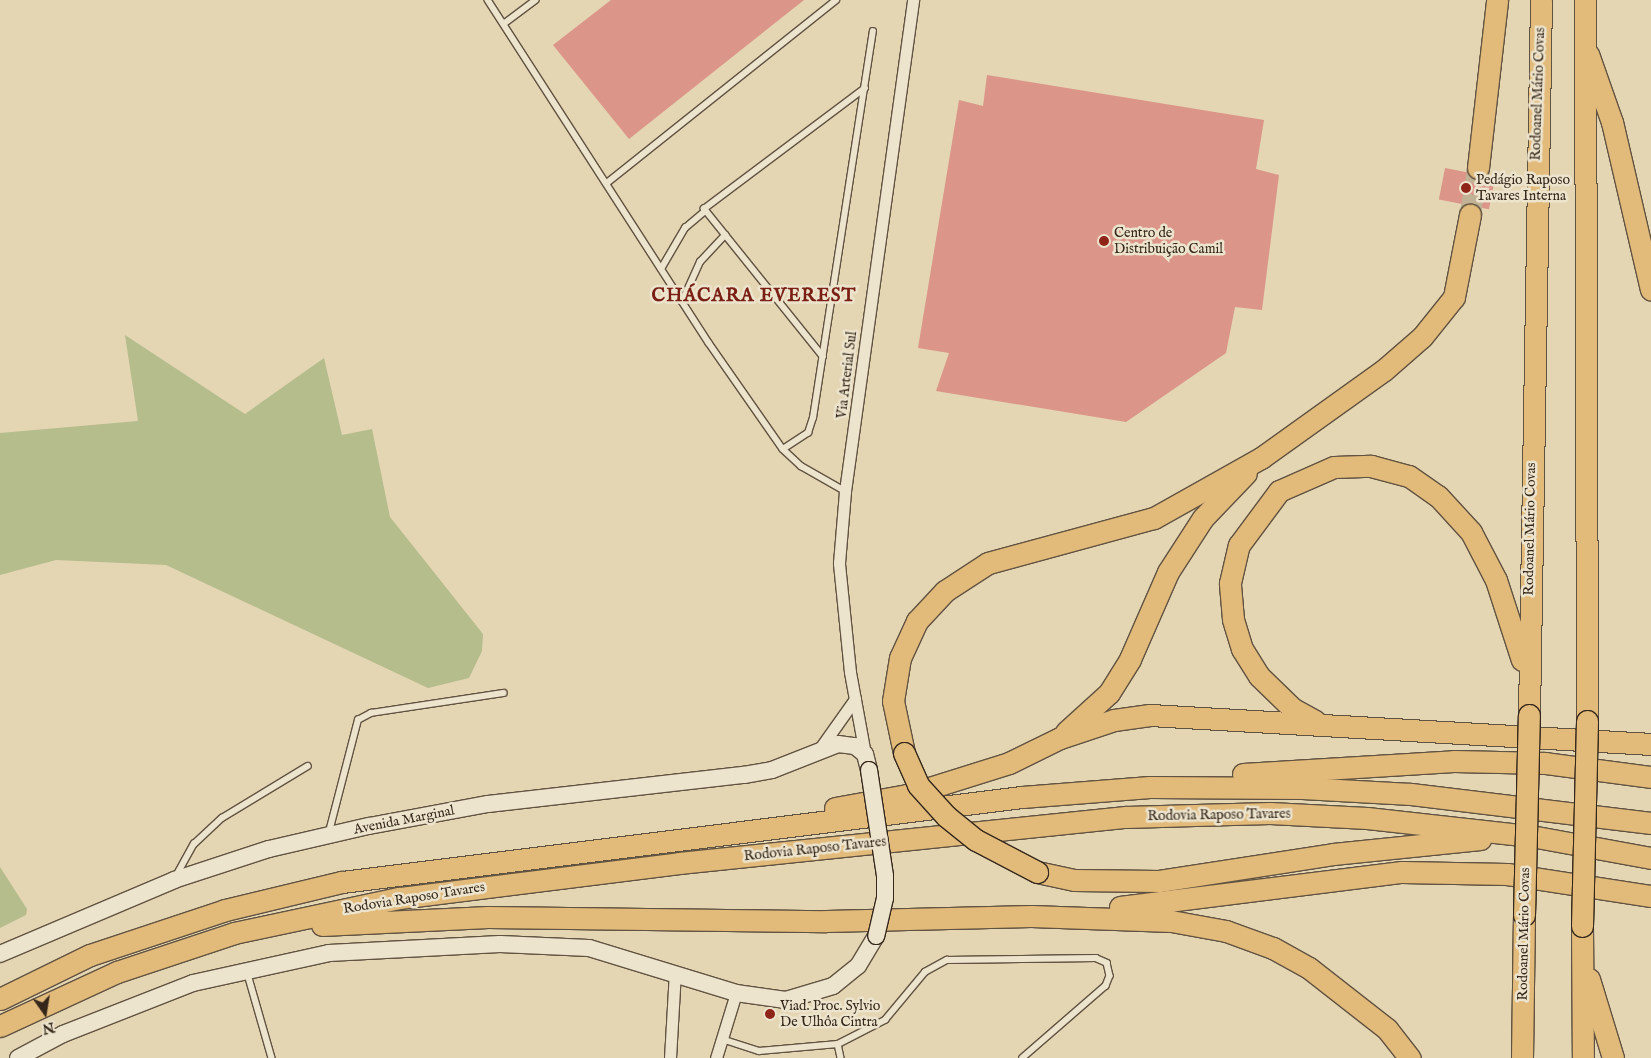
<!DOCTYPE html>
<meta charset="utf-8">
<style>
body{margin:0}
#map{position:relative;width:1651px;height:1058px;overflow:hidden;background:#e4d5b3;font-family:"IM FELL English",serif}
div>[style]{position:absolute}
.green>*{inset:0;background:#b5bd8c}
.building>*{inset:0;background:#db9589;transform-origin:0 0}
.highway-tunnel>*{height:21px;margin-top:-10.5px;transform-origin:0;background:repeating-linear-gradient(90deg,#c1b295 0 21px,transparent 0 32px)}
.roads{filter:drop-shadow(1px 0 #615341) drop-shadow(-1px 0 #615341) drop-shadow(0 1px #615341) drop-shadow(0 -1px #615341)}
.lane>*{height:5.5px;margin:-2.75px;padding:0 2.75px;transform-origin:2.75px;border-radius:2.75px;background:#ede4ce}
.street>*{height:11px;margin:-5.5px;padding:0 5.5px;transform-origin:5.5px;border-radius:5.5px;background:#ede4ce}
.secondary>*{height:16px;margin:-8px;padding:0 8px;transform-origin:8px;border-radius:8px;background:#ede4ce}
.highway>*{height:21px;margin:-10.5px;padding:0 10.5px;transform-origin:10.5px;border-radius:10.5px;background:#e2ba7a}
.bridges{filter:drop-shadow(1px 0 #35281b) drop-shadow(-1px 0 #35281b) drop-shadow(0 1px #35281b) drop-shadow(0 -1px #35281b)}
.secondary-bridge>*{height:16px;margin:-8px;padding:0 8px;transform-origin:8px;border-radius:8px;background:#ede4ce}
.highway-bridge>*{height:21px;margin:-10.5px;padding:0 10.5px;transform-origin:10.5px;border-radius:10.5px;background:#e2ba7a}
.dots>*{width:14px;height:14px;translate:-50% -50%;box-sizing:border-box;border:2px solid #ede4ce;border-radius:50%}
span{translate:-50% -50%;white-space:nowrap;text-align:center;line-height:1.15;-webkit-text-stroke:5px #ede4ce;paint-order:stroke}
.street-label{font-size:14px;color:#35281b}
.poi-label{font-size:14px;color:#35281b}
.left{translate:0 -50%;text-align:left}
.district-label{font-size:19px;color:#7a1f14;font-weight:700;letter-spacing:1px}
.north{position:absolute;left:20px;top:988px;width:50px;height:50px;-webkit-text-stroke:4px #ede4ce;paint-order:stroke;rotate:167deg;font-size:14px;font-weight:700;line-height:20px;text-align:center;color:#35281b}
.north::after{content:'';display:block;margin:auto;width:18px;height:22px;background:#35281b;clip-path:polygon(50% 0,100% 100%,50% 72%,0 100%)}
</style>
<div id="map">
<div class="green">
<i style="clip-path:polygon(125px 335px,245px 414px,324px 358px,342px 435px,372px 429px,390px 517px,483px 634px,482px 651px,469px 678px,428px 688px,166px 565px,56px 560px,0 575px,0 433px,138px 421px)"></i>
<i style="clip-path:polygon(0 867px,27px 909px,26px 915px,0 928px)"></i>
</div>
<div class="building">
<i style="clip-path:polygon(611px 0,804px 0,629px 139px,553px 45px)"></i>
<i style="clip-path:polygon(987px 75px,1264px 120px,1256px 169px,1279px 175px,1262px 310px,1235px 307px,1226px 353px,1126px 422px,936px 391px,949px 353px,918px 348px,959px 100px,983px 106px)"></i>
<i style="left:1445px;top:168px;width:51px;height:32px;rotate:11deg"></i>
</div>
<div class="highway-tunnel">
<i style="left:1470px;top:215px;width:48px;rotate:-80.3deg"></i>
</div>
<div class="roads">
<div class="lane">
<i style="left:488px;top:0;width:408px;rotate:57.2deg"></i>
<i style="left:709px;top:343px;width:129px;rotate:55.1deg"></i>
<i style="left:783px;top:449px;width:25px;rotate:43deg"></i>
<i style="left:801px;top:466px;width:51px;rotate:29.6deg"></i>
<i style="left:505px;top:23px;width:38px;rotate:-37deg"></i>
<i style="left:607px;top:183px;width:293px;rotate:-38.6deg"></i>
<i style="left:661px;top:269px;width:48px;rotate:-59.7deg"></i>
<i style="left:685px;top:228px;width:25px;rotate:-40deg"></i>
<i style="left:682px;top:302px;width:44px;rotate:-65.8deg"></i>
<i style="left:700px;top:262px;width:37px;rotate:-47deg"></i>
<i style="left:823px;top:357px;width:190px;rotate:-128.8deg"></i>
<i style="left:704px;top:209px;width:201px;rotate:-36.9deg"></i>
<i style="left:783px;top:449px;width:30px;rotate:-33deg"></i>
<i style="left:808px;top:433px;width:16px;rotate:-72deg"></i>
<i style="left:813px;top:418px;width:391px;rotate:-81.2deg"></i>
<i style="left:329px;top:832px;width:116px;rotate:-75.5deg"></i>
<i style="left:358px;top:720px;width:15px;rotate:-28deg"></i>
<i style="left:371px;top:713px;width:134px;rotate:-8.6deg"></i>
<i style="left:176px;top:876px;width:37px;rotate:-61deg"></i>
<i style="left:194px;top:844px;width:38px;rotate:-43deg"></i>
<i style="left:222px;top:818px;width:100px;rotate:-31.2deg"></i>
<i style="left:247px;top:971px;width:91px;rotate:74deg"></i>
<i style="left:722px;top:1039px;width:39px;rotate:18deg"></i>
<i style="left:759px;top:1051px;width:79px;rotate:-5.1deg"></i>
<i style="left:838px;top:1044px;width:53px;rotate:-27.1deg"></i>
<i style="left:885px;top:1020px;width:62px;rotate:-50.2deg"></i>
<i style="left:925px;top:972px;width:25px;rotate:-29deg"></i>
<i style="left:947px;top:960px;width:149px;rotate:-0.8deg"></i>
<i style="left:1096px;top:958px;width:12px;rotate:24deg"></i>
<i style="left:1107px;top:963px;width:13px;rotate:77deg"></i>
<i style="left:1110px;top:976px;width:11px;rotate:112deg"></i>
<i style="left:1106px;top:986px;width:110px;rotate:139.1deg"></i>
<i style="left:838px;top:1044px;width:14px;rotate:78deg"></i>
</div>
<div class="street">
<i style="left:821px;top:747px;width:59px;rotate:-54.7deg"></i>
<i style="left:865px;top:754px;width:83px;rotate:-100.4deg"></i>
<i style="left:850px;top:672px;width:110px;rotate:-95.8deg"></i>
<i style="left:839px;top:563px;width:72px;rotate:-85.2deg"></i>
<i style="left:845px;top:491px;width:496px;rotate:-82.1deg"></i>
<i style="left:670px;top:1058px;width:86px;rotate:-86.7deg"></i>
<i style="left:716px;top:1058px;width:68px;rotate:-72.9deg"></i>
</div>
<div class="secondary">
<i style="left:0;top:954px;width:189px;rotate:-23deg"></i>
<i style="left:174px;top:880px;width:100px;rotate:-18.1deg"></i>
<i style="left:269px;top:849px;width:103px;rotate:-13deg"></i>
<i style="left:369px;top:826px;width:121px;rotate:-10.5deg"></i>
<i style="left:488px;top:804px;width:258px;rotate:-6.5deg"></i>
<i style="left:744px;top:775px;width:28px;rotate:-10deg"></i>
<i style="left:772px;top:770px;width:71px;rotate:-21.5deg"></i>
<i style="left:838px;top:744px;width:17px;rotate:7deg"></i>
<i style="left:855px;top:746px;width:13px;rotate:39deg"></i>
<i style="left:865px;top:754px;width:16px;rotate:76deg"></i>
<i style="left:18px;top:1058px;width:51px;rotate:-28.1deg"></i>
<i style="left:63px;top:1034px;width:140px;rotate:-21.4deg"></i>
<i style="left:193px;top:983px;width:139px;rotate:-12.4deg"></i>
<i style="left:329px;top:953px;width:171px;rotate:-3deg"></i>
<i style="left:500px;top:944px;width:89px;rotate:2.6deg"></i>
<i style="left:589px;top:948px;width:154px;rotate:17deg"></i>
<i style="left:736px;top:993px;width:50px;rotate:8deg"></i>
<i style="left:786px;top:1000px;width:49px;rotate:-16.6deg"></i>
<i style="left:833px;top:986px;width:32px;rotate:-39deg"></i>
<i style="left:858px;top:966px;width:35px;rotate:-59deg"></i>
</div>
<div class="highway">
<i style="left:1585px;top:0;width:721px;rotate:89.84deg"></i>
<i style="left:1588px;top:54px;width:72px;rotate:70.6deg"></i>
<i style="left:1612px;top:122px;width:172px;rotate:76.9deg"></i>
<i style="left:1478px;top:168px;width:169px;rotate:-83.5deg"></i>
<i style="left:1529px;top:715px;width:715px;rotate:-89.04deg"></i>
<i style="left:1315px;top:721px;width:25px;rotate:-151deg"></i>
<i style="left:1293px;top:709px;width:47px;rotate:-135.9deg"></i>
<i style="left:1259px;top:676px;width:32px;rotate:-122deg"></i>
<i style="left:1242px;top:649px;width:31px;rotate:-107deg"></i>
<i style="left:1233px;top:619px;width:36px;rotate:-95deg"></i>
<i style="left:1230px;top:583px;width:39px;rotate:-77deg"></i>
<i style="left:1239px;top:545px;width:67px;rotate:-53.5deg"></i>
<i style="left:1279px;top:491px;width:60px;rotate:-23.6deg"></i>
<i style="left:1334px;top:467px;width:37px;rotate:-2deg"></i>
<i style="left:1371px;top:466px;width:39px;rotate:15deg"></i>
<i style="left:1409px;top:476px;width:35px;rotate:35deg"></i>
<i style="left:1438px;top:496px;width:49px;rotate:47.5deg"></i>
<i style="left:1471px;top:532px;width:54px;rotate:62.5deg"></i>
<i style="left:1496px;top:580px;width:84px;rotate:72deg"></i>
<i style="left:1066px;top:732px;width:58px;rotate:-42.2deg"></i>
<i style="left:1109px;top:693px;width:40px;rotate:-58deg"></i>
<i style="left:1130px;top:659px;width:95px;rotate:-66.4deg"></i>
<i style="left:1168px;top:572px;width:64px;rotate:-57.1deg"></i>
<i style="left:1203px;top:518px;width:62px;rotate:-46.3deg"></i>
<i style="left:904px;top:753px;width:53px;rotate:-101.9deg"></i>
<i style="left:893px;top:701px;width:44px;rotate:-80.8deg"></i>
<i style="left:900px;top:658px;width:41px;rotate:-65.3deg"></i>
<i style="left:917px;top:621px;width:41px;rotate:-47deg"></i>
<i style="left:945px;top:591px;width:51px;rotate:-33.1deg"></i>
<i style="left:988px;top:563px;width:172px;rotate:-15.2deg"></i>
<i style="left:1154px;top:518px;width:123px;rotate:-29.3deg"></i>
<i style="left:1261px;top:458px;width:151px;rotate:-35.6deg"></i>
<i style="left:1384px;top:370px;width:50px;rotate:-41deg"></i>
<i style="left:1422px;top:337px;width:51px;rotate:-51.3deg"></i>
<i style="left:1454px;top:297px;width:84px;rotate:-79deg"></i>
<i style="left:1243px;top:774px;width:211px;rotate:-3.5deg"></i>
<i style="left:1454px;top:761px;width:91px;rotate:1.3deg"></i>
<i style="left:1545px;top:763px;width:107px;rotate:7.5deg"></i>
<i style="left:835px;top:808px;width:73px;rotate:-10.2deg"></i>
<i style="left:907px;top:795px;width:107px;rotate:-17.4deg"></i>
<i style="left:1009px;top:763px;width:57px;rotate:-26.1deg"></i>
<i style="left:1060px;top:738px;width:57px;rotate:-18.4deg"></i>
<i style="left:1114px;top:720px;width:36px;rotate:-8deg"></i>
<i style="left:1150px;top:715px;width:502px;rotate:3.31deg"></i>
<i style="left:1037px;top:872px;width:38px;rotate:12deg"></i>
<i style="left:1074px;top:880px;width:85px;rotate:0.7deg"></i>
<i style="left:1159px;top:881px;width:176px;rotate:-8.8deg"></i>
<i style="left:1333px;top:854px;width:148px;rotate:-5.8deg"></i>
<i style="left:1120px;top:907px;width:284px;rotate:-7.1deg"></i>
<i style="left:1402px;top:872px;width:105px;rotate:1.1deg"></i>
<i style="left:1507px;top:874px;width:146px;rotate:8.7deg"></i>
<i style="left:322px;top:925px;width:166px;rotate:-2.8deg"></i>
<i style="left:488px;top:917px;width:338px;rotate:0.7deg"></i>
<i style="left:826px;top:921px;width:205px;rotate:-1.4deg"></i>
<i style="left:1031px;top:916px;width:140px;rotate:2deg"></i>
<i style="left:1171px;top:921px;width:56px;rotate:10.3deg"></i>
<i style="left:1226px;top:931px;width:50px;rotate:19.9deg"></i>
<i style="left:1273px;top:948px;width:41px;rotate:29.1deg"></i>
<i style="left:1309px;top:968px;width:99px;rotate:38deg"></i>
<i style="left:1387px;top:1029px;width:37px;rotate:52deg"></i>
<i style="left:1582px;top:926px;width:132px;rotate:89.6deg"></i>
<i style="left:1589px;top:979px;width:83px;rotate:73.1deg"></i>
<i style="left:0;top:999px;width:100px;rotate:-26.1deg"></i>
<i style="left:90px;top:955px;width:142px;rotate:-18.4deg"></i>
<i style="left:225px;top:910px;width:120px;rotate:-13.5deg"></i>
<i style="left:342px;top:882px;width:685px;rotate:-7.13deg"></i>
<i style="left:1022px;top:797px;width:128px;rotate:-4.5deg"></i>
<i style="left:1150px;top:787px;width:152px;rotate:0.4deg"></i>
<i style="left:1302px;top:788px;width:109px;rotate:3.2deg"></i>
<i style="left:1411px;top:794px;width:242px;rotate:6.9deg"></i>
<i style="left:0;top:1026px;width:129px;rotate:-24.8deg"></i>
<i style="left:117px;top:972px;width:123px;rotate:-18.4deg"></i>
<i style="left:234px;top:933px;width:169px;rotate:-12deg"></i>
<i style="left:399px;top:898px;width:282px;rotate:-7.1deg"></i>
<i style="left:679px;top:863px;width:449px;rotate:-5.9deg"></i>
<i style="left:1126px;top:817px;width:144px;rotate:-1.6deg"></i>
<i style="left:1270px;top:813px;width:97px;rotate:3deg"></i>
<i style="left:1367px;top:818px;width:165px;rotate:6.3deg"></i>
<i style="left:1531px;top:836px;width:122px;rotate:10.4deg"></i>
<i style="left:1522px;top:1058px;width:143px;rotate:-89.2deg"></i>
</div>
</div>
<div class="bridges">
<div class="secondary-bridge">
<i style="left:869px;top:770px;width:107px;rotate:81.4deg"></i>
<i style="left:885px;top:876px;width:22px;rotate:90deg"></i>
<i style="left:885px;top:898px;width:39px;rotate:103deg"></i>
</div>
<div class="highway-bridge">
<i style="left:904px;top:753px;width:35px;rotate:66deg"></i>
<i style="left:918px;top:785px;width:42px;rotate:47.9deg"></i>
<i style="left:946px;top:816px;width:38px;rotate:39deg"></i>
<i style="left:976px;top:840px;width:69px;rotate:27.7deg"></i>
<i style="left:1524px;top:915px;width:200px;rotate:-88.6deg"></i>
<i style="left:1582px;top:926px;width:205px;rotate:-88.6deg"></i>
</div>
</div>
<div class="dots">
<i style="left:1466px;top:188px;background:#8f2418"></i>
<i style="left:1104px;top:241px;background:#8f2418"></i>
<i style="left:770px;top:1014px;background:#8f2418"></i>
</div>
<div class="street-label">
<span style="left:1538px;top:94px;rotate:-88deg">Rodoanel Mário Covas</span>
<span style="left:847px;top:375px;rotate:-83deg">Via Arterial Sul</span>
<span style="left:1530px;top:529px;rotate:-89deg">Rodoanel Mário Covas</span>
<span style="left:1219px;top:815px;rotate:-1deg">Rodovia Raposo Tavares</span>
<span style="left:404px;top:820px;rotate:-11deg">Avenida Marginal</span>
<span style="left:815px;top:849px;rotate:-6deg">Rodovia Raposo Tavares</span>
<span style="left:414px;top:898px;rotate:-9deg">Rodovia Raposo Tavares</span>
<span style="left:1524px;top:934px;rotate:-89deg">Rodoanel Mário Covas</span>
</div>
<div class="poi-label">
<span class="left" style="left:1476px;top:188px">Pedágio Raposo<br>Tavares Interna</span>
<span class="left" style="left:1114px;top:241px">Centro de<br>Distribuição Camil</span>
<span class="left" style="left:780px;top:1014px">Viad. Proc. Sylvio<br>De Ulhôa Cintra</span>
</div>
<div class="district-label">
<span style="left:754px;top:297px">CHÁCARA EVEREST</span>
</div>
<div class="north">N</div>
</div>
